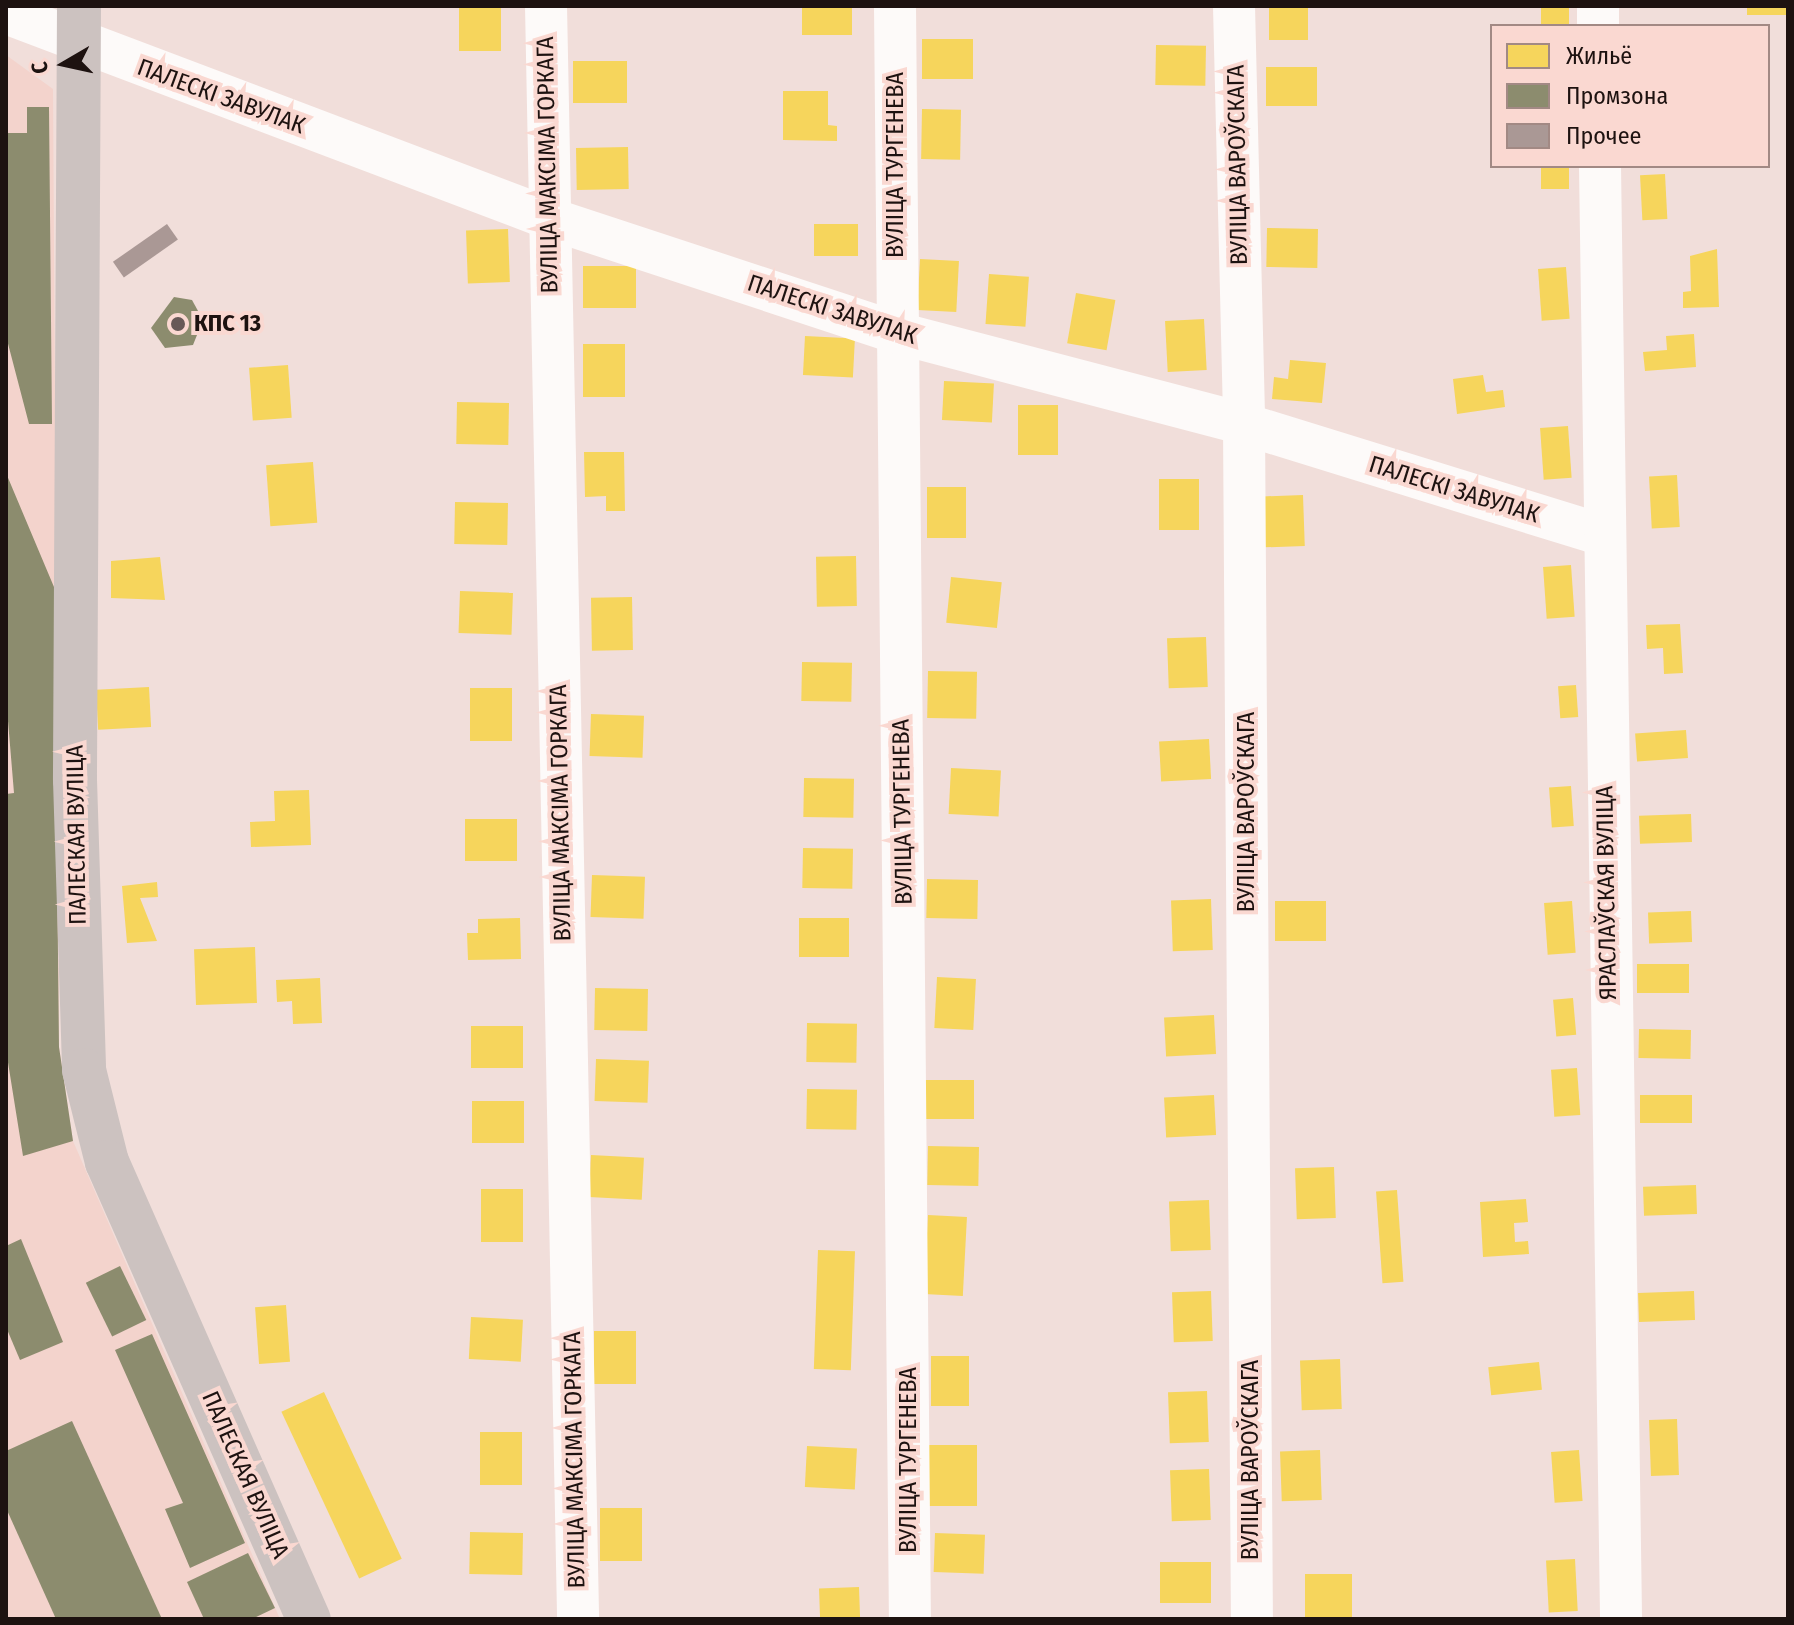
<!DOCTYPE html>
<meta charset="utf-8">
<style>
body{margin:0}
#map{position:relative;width:1794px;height:1625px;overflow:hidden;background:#f1deda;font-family:"Fira Sans Condensed",sans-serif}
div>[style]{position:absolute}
.built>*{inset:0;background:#f3d3cc}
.homes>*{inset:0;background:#f6d55c;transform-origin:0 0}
.industry>*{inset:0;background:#8c8c6e;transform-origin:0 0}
.building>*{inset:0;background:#aa9895;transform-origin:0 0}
.minor>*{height:42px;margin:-21px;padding:0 21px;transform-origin:21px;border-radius:21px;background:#fdfaf9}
.major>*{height:44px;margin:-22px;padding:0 22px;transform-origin:22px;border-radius:22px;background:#ccc2c0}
.dots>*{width:22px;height:22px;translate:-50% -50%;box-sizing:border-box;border:4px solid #fad8d1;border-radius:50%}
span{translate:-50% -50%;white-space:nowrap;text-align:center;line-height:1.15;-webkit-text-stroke:8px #fad8d1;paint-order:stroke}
.street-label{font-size:24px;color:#1d1210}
.poi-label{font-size:24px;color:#1d1210;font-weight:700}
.left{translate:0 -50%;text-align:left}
.frame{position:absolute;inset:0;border:8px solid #1d1210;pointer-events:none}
.legend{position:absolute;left:1490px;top:24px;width:280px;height:144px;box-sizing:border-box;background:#fad8d1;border:2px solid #a28984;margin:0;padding:10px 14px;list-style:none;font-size:24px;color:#1d1210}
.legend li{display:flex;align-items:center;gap:16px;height:40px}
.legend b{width:40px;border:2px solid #a28984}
.north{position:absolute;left:24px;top:24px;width:80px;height:80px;-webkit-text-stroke:6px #fad8d1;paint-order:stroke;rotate:261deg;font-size:22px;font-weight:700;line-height:32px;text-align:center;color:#1d1210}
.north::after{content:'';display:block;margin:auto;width:28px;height:36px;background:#1d1210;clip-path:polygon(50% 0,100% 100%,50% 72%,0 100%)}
</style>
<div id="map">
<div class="built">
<i style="clip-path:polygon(6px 55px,53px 89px,59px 1047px,73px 1141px,280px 1619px,6px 1619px)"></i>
</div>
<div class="homes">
<i style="left:459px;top:6px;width:42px;height:45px"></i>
<i style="left:802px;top:6px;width:50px;height:29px"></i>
<i style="left:1269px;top:6px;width:39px;height:34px"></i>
<i style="left:1541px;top:6px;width:28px;height:20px"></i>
<i style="left:1747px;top:6px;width:41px;height:9px"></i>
<i style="left:973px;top:39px;width:40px;height:51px;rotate:90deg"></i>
<i style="left:1156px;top:45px;width:50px;height:40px;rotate:1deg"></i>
<i style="left:573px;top:61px;width:54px;height:42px"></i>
<i style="left:1266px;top:67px;width:51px;height:39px"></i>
<i style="clip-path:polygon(783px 91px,828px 91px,828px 125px,837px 126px,837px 141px,783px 140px)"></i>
<i style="left:922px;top:109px;width:39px;height:50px;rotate:1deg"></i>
<i style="left:628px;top:147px;width:42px;height:52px;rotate:89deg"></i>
<i style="left:1541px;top:166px;width:28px;height:23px"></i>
<i style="left:1665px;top:174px;width:45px;height:25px;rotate:87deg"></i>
<i style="left:858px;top:224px;width:32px;height:44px;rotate:90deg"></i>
<i style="left:1267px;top:228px;width:51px;height:39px;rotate:1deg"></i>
<i style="left:508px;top:229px;width:53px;height:42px;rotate:88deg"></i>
<i style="clip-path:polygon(1717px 249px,1719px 307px,1683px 308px,1683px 292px,1691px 291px,1690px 256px)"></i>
<i style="left:920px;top:259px;width:39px;height:51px;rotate:3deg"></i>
<i style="left:583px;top:266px;width:53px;height:42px"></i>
<i style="left:1566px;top:267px;width:52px;height:28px;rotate:86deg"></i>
<i style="left:989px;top:274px;width:40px;height:50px;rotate:4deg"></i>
<i style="left:1076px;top:293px;width:40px;height:51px;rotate:10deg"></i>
<i style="left:1204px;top:319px;width:51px;height:39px;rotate:87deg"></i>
<i style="clip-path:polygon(1694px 334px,1696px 367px,1645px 371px,1643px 352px,1667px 350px,1666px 336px)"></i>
<i style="left:805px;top:336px;width:50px;height:39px;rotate:3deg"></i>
<i style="left:583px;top:344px;width:42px;height:53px"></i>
<i style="clip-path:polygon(1290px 360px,1326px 363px,1322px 403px,1272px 399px,1274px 377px,1288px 379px)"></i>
<i style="left:288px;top:365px;width:53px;height:39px;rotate:86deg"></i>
<i style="clip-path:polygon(1483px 375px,1486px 392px,1503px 390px,1505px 407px,1457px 414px,1453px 379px)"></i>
<i style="left:944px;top:381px;width:50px;height:39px;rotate:3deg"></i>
<i style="left:457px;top:402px;width:52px;height:42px;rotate:1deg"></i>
<i style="left:1018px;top:405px;width:40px;height:50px"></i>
<i style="left:1568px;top:426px;width:52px;height:28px;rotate:86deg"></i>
<i style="clip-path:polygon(584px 452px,624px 452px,625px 511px,606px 511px,606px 496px,585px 497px)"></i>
<i style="left:313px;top:462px;width:61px;height:47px;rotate:86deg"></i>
<i style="left:1677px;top:475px;width:52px;height:28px;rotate:87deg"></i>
<i style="left:1159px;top:479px;width:40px;height:51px"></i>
<i style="left:927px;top:487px;width:39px;height:51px"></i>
<i style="left:1303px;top:495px;width:51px;height:40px;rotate:88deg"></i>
<i style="left:455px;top:502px;width:53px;height:42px;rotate:1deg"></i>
<i style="left:856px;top:556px;width:50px;height:40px;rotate:89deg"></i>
<i style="clip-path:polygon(160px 557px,165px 600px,111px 598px,111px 561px)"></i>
<i style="left:1571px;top:565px;width:52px;height:28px;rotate:86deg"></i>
<i style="left:951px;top:577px;width:51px;height:46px;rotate:6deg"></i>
<i style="left:460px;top:591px;width:53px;height:42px;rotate:2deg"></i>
<i style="left:632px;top:597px;width:53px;height:41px;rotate:89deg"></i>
<i style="clip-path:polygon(1680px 624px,1683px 673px,1664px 674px,1663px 648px,1647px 649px,1646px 625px)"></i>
<i style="left:1206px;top:637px;width:50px;height:39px;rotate:88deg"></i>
<i style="left:802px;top:662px;width:50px;height:39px;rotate:1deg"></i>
<i style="left:928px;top:671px;width:49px;height:47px;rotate:1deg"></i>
<i style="left:1576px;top:685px;width:32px;height:18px;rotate:86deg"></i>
<i style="left:149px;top:687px;width:40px;height:53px;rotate:87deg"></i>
<i style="left:470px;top:688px;width:42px;height:53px"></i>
<i style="left:591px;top:714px;width:53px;height:42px;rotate:2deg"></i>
<i style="left:1686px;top:730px;width:28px;height:51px;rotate:86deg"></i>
<i style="left:1209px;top:739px;width:40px;height:50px;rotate:87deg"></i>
<i style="left:951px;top:768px;width:50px;height:46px;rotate:3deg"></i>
<i style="left:804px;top:778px;width:50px;height:39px;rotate:1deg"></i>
<i style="left:1571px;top:786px;width:40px;height:22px;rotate:86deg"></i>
<i style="clip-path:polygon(309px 790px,311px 845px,251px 847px,250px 822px,275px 821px,274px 791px)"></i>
<i style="left:1691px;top:814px;width:28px;height:52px;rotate:88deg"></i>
<i style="left:465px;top:819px;width:52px;height:42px"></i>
<i style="left:803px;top:848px;width:50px;height:40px;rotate:1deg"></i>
<i style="left:592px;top:875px;width:53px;height:42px;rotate:2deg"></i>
<i style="left:927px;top:879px;width:51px;height:39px;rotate:1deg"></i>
<i style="clip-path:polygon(157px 882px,158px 897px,140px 898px,157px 941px,127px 943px,122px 886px)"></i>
<i style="left:1211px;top:899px;width:51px;height:40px;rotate:88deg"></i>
<i style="left:1275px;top:901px;width:51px;height:40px"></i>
<i style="left:1572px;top:901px;width:52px;height:28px;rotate:86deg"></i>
<i style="left:1691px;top:911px;width:31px;height:43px;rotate:88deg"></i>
<i style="clip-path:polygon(520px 918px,521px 959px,468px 960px,467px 933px,478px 933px,478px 919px)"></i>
<i style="left:799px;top:918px;width:50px;height:39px"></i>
<i style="left:255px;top:947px;width:56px;height:61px;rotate:88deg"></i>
<i style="left:1689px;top:964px;width:29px;height:52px;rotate:90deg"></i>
<i style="left:937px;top:977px;width:39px;height:51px;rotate:3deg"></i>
<i style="clip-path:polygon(320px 978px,322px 1023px,293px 1024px,292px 1001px,277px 1002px,276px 980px)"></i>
<i style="left:595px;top:988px;width:53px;height:42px;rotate:1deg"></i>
<i style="left:1573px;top:998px;width:37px;height:20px;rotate:85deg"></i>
<i style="left:1214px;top:1015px;width:39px;height:50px;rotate:87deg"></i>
<i style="left:807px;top:1023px;width:50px;height:39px;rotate:1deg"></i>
<i style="left:471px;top:1026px;width:52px;height:42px"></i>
<i style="left:1639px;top:1029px;width:52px;height:29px;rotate:1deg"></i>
<i style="left:596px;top:1059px;width:53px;height:42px;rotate:2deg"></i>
<i style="left:1577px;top:1068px;width:47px;height:26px;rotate:86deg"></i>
<i style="left:924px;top:1080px;width:50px;height:39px"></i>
<i style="left:807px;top:1089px;width:50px;height:40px;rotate:1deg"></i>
<i style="left:1214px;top:1095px;width:40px;height:50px;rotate:87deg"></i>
<i style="left:1640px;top:1095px;width:52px;height:28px"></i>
<i style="left:472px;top:1101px;width:52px;height:42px"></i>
<i style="left:928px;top:1146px;width:51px;height:39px;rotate:1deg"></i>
<i style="left:591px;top:1155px;width:53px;height:42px;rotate:3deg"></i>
<i style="left:1334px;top:1167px;width:51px;height:39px;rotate:88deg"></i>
<i style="left:1696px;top:1185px;width:29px;height:53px;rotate:88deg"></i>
<i style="left:481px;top:1189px;width:42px;height:53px"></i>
<i style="left:1397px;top:1190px;width:92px;height:21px;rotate:86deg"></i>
<i style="clip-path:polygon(1526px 1199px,1528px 1222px,1514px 1223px,1515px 1242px,1528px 1241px,1529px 1254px,1483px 1257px,1480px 1202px)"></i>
<i style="left:1209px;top:1200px;width:50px;height:40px;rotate:88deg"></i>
<i style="left:928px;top:1215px;width:39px;height:79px;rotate:3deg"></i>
<i style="left:818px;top:1250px;width:37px;height:119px;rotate:2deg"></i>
<i style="left:1211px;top:1291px;width:50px;height:39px;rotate:88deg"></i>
<i style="left:1694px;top:1291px;width:29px;height:56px;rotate:88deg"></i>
<i style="left:286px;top:1305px;width:57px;height:31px;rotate:86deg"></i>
<i style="left:471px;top:1317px;width:52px;height:42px;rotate:3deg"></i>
<i style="left:594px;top:1331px;width:42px;height:53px"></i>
<i style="left:931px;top:1356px;width:38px;height:50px"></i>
<i style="left:1340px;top:1359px;width:50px;height:40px;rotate:88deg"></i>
<i style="left:1539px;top:1362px;width:28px;height:51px;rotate:84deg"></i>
<i style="left:1207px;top:1391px;width:51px;height:39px;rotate:88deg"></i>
<i style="left:324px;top:1392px;width:184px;height:47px;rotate:65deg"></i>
<i style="left:1677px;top:1419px;width:56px;height:28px;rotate:88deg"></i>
<i style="left:480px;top:1432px;width:42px;height:53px"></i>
<i style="left:928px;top:1445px;width:49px;height:61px"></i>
<i style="left:807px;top:1446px;width:50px;height:41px;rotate:3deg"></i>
<i style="left:1320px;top:1450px;width:50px;height:40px;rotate:88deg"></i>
<i style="left:1579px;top:1450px;width:51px;height:28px;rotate:86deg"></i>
<i style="left:1209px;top:1469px;width:51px;height:39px;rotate:88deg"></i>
<i style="left:600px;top:1508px;width:42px;height:53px"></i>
<i style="left:470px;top:1532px;width:53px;height:42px;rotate:1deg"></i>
<i style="left:935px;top:1533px;width:50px;height:39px;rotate:2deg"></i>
<i style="left:1575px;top:1559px;width:52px;height:29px;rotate:87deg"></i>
<i style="left:1211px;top:1562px;width:41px;height:51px;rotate:90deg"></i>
<i style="left:1305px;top:1574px;width:47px;height:45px"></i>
<i style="left:859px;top:1587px;width:32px;height:40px;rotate:88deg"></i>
</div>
<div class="industry">
<i style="clip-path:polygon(27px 107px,49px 107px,52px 424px,29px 424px,6px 336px,6px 133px,27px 133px)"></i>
<i style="clip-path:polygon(174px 297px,192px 300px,203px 320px,193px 345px,165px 348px,151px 328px)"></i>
<i style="clip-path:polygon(6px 473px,54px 587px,59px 1047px,73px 1141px,23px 1156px,6px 1050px,6px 794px,14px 793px,6px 697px)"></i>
<i style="clip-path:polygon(21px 1239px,63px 1342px,20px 1360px,6px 1327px,6px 1246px)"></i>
<i style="left:120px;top:1266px;width:60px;height:38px;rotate:64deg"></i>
<i style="clip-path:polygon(152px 1334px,245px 1543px,190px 1568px,165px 1509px,183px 1503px,115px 1350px)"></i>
<i style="clip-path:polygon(72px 1421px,162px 1619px,56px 1619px,6px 1508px,6px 1451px)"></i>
<i style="clip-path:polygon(248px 1553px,275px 1608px,252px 1619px,204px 1619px,187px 1582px)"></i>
</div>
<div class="building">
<i style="left:167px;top:224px;width:19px;height:66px;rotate:55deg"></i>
</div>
<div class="minor">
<i style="left:546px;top:6px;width:1613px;rotate:88.86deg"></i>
<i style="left:895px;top:6px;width:1613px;rotate:89.47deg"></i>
<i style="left:1234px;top:6px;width:418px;rotate:88.6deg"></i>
<i style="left:1244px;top:424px;width:1195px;rotate:89.62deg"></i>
<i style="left:1598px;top:6px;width:20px;rotate:90deg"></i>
<i style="left:6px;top:13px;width:579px;rotate:20.72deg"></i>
<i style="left:548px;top:218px;width:368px;rotate:18.2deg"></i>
<i style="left:898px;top:333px;width:358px;rotate:14.7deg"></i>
<i style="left:1244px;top:424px;width:373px;rotate:17.2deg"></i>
<i style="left:1600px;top:166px;width:1453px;rotate:89.17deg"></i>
</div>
<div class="major">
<i style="left:79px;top:6px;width:774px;rotate:90.3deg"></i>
<i style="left:75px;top:780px;width:290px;rotate:88.2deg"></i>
<i style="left:84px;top:1070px;width:95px;rotate:76deg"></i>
<i style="left:107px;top:1162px;width:500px;rotate:66.2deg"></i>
</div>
<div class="dots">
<i style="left:178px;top:324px;background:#675957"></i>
</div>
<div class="street-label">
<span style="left:221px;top:97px;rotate:20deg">ПАЛЕСКІ ЗАВУЛАК</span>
<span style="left:548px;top:165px;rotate:-91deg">ВУЛІЦА МАКСІМА ГОРКАГА</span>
<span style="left:896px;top:165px;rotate:-90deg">ВУЛІЦА ТУРГЕНЕВА</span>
<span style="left:1238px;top:165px;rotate:-91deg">ВУЛІЦА ВАРОЎСКАГА</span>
<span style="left:832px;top:310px;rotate:18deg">ПАЛЕСКІ ЗАВУЛАК</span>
<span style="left:1454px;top:490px;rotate:17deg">ПАЛЕСКІ ЗАВУЛАК</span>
<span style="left:903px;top:812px;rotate:-91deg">ВУЛІЦА ТУРГЕНЕВА</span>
<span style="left:1247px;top:812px;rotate:-90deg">ВУЛІЦА ВАРОЎСКАГА</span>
<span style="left:561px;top:813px;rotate:-91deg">ВУЛІЦА МАКСІМА ГОРКАГА</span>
<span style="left:77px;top:835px;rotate:-91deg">ПАЛЕСКАЯ ВУЛІЦА</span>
<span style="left:1607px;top:893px;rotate:-91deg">ЯРАСЛАЎСКАЯ ВУЛІЦА</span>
<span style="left:575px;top:1460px;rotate:-91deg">ВУЛІЦА МАКСІМА ГОРКАГА</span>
<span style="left:909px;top:1460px;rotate:-90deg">ВУЛІЦА ТУРГЕНЕВА</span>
<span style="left:1251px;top:1460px;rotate:-90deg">ВУЛІЦА ВАРОЎСКАГА</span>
<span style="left:245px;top:1475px;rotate:66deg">ПАЛЕСКАЯ ВУЛІЦА</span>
</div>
<div class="poi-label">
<span class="left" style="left:194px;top:324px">КПС 13</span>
</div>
<div class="frame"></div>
<ul class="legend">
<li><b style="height:22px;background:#f6d55c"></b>Жильё</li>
<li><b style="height:22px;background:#8c8c6e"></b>Промзона</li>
<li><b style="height:22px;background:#aa9895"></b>Прочее</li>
</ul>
<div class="north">С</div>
</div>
